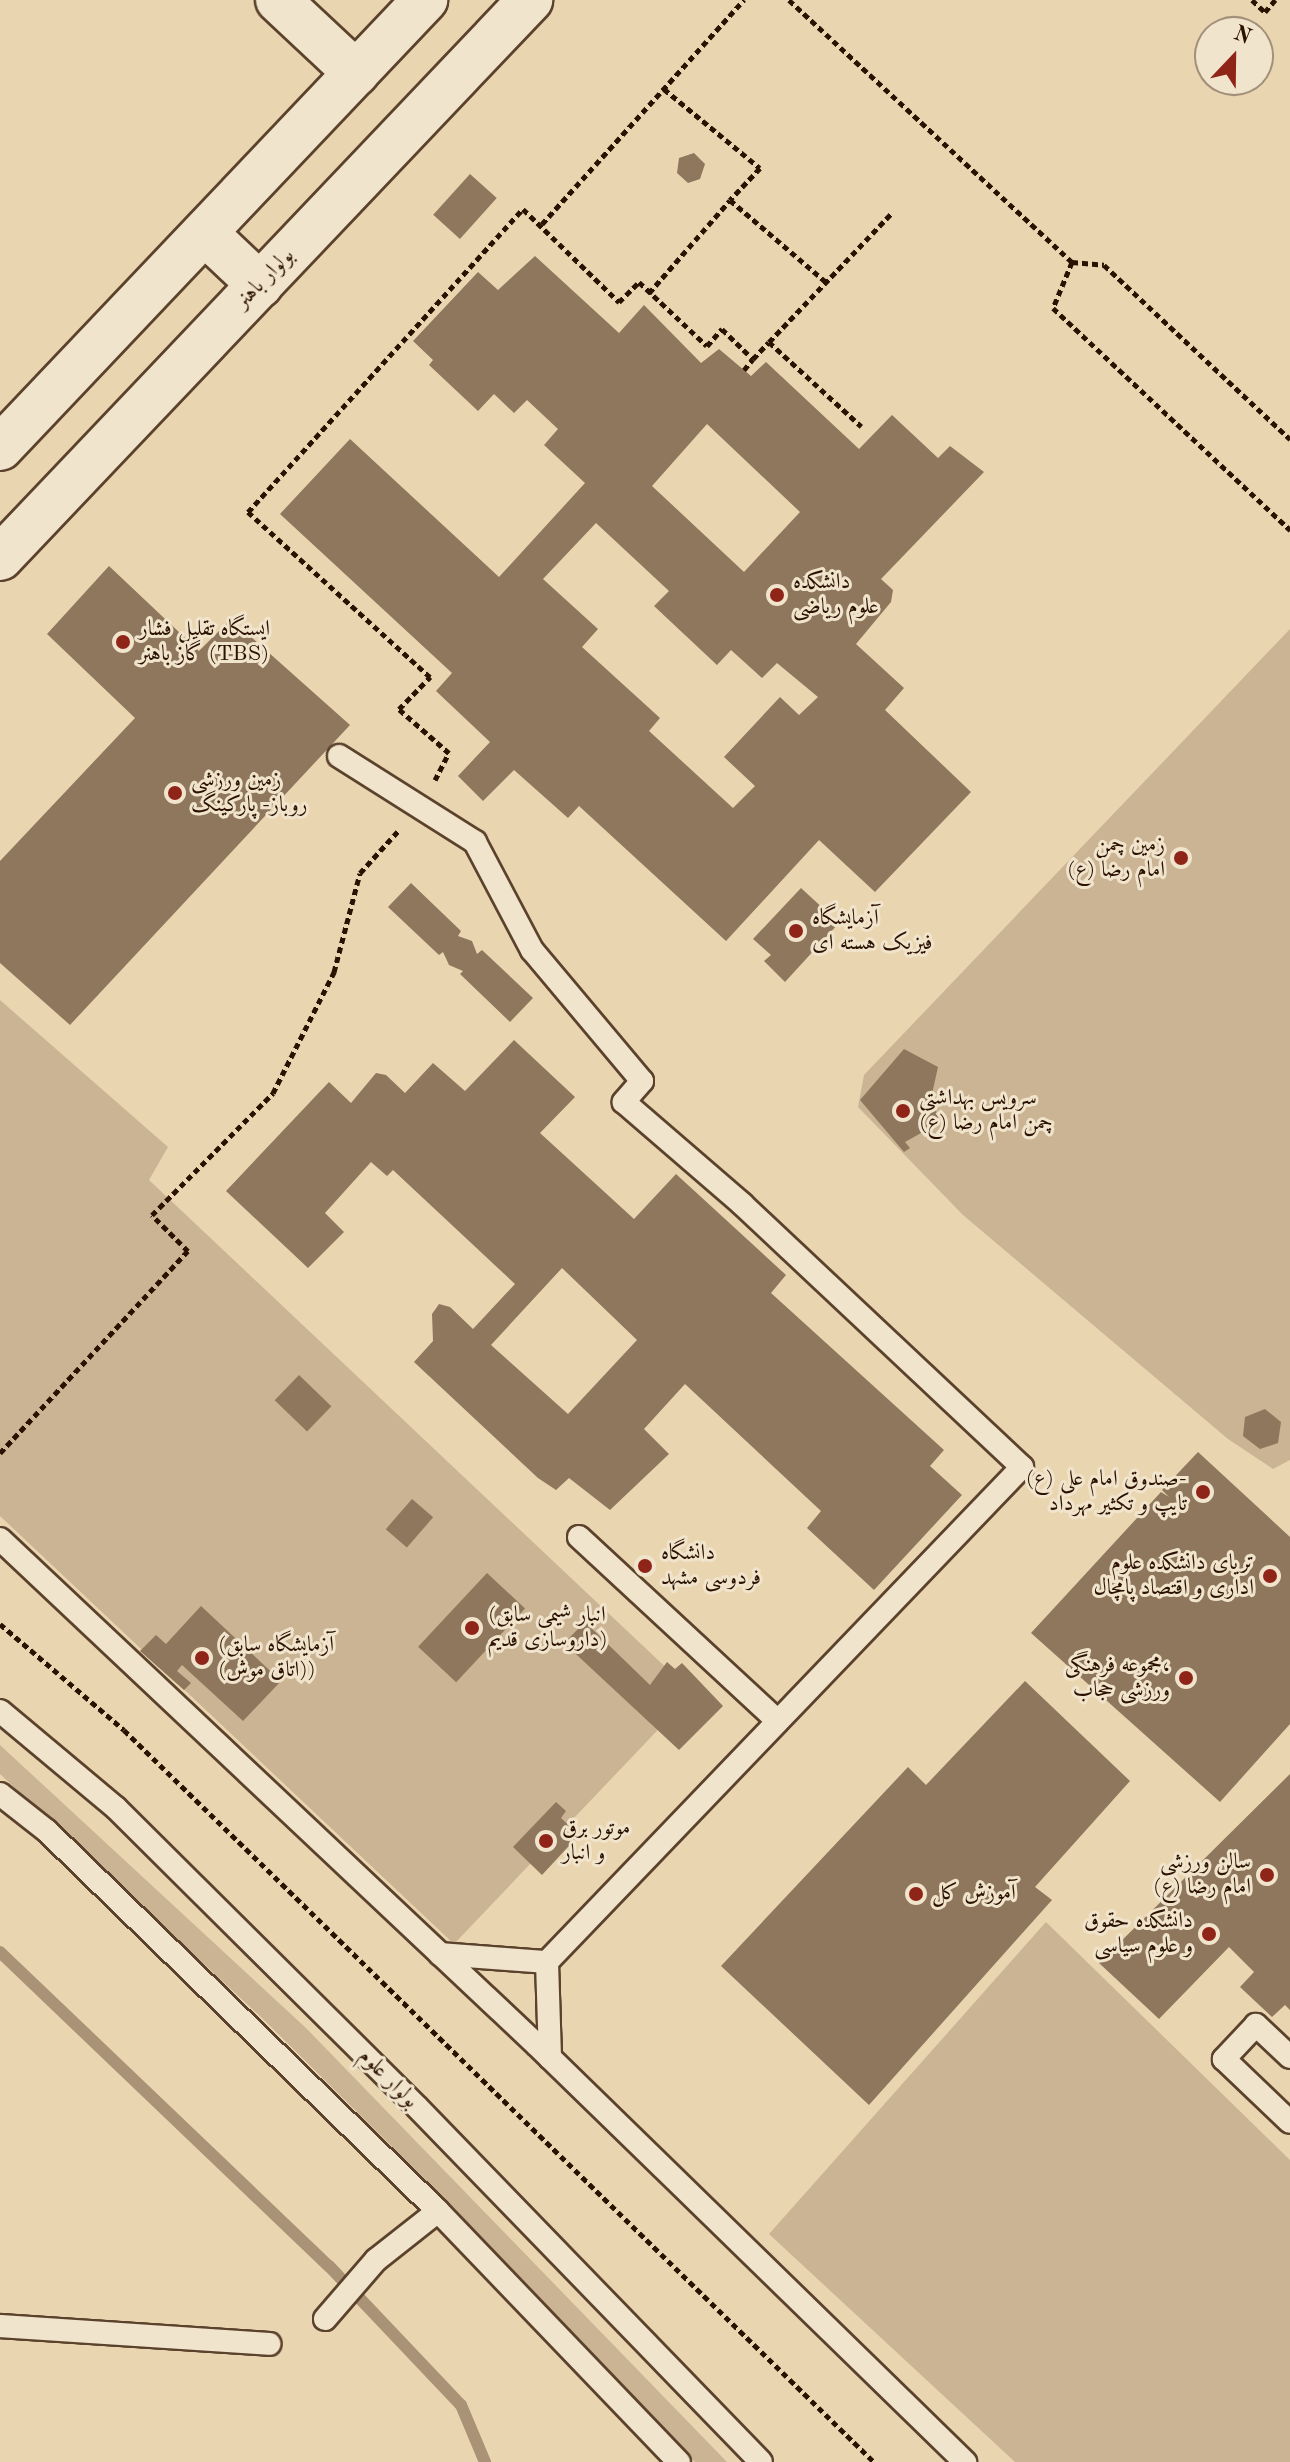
<!DOCTYPE html>
<meta charset="utf-8">
<style>
body{margin:0}
#map{position:relative;width:1290px;height:2462px;overflow:hidden;background:#ead5b1;font-family:"Old Standard TT",Amiri,serif}
div>[style]{position:absolute}
.green>*{inset:0;background:#cab493}
.stream>*{height:12px;margin:-6px;padding:0 6px;transform-origin:6px;border-radius:6px;background:#a99275}
.building>*{inset:0;background:#8e775c;transform-origin:0 0}
.path>*{height:5px;margin-top:-2.5px;transform-origin:0;background:repeating-linear-gradient(90deg,#2b1100 0 6px,transparent 0 10px)}
.roads{filter:drop-shadow(2px 0 #5b422c) drop-shadow(-2px 0 #5b422c) drop-shadow(0 2px #5b422c) drop-shadow(0 -2px #5b422c)}
.lane>*{height:22px;margin:-11px;padding:0 11px;transform-origin:11px;border-radius:11px;background:#f1e4cc}
.street>*{height:44px;margin:-22px;padding:0 22px;transform-origin:22px;border-radius:22px;background:#f1e4cc}
.secondary>*{height:44px;margin:-22px;padding:0 22px;transform-origin:22px;border-radius:22px;background:#f1e4cc}
.dots>*{width:22px;height:22px;translate:-50% -50%;box-sizing:border-box;border:4px solid #f1e4cc;border-radius:50%}
span{translate:-50% -50%;white-space:nowrap;text-align:center;line-height:1.15;-webkit-text-stroke:6px #f1e4cc;paint-order:stroke}
.street-label{font-size:22px;color:#2b1100}
.poi-label{font-size:22px;color:#2b1100}
.left{translate:0 -50%;text-align:left}
.right{translate:-100% -50%;text-align:right}
.north{position:absolute;left:1194px;top:16px;width:80px;height:80px;box-sizing:border-box;background:#f1e4cc;border:2px solid #a2907a;border-radius:50%;rotate:22deg;font-size:22px;font-weight:700;line-height:32px;text-align:center;color:#2b1100}
.north::after{content:'';display:block;margin:auto;width:28px;height:36px;background:#8f2418;clip-path:polygon(50% 0,100% 100%,50% 72%,0 100%)}
</style>
<div id="map">
<div class="green">
<i style="clip-path:polygon(1290px 629px,1290px 1460px,1273px 1469px,1228px 1439px,963px 1215px,858px 1107px,864px 1075px)"></i>
<i style="clip-path:polygon(0 1000px,168px 1147px,149px 1180px,693px 1693px,454px 1944px,0 1516px)"></i>
<i style="clip-path:polygon(0 1745px,306px 2028px,727px 2462px,695px 2462px,442px 2196px,262px 2018px,0 1774px)"></i>
<i style="clip-path:polygon(1046px 1922px,1290px 2160px,1290px 2462px,1015px 2462px,769px 2234px)"></i>
</div>
<div class="stream">
<i style="left:0;top:1952px;width:455px;rotate:43.7deg"></i>
<i style="left:329px;top:2266px;width:192px;rotate:46.5deg"></i>
<i style="left:461px;top:2405px;width:62px;rotate:67.2deg"></i>
</div>
<div class="building">
<i style="clip-path:polygon(694px 153px,705px 164px,700px 179px,688px 183px,677px 173px,679px 158px)"></i>
<i style="left:470px;top:174px;width:36px;height:55px;rotate:42deg"></i>
<i style="clip-path:polygon(evenodd,535px 256px,619px 333px,644px 305px,701px 363px,719px 349px,751px 376px,766px 362px,859px 449px,892px 415px,938px 458px,950px 446px,984px 472px,881px 579px,893px 590px,891px 602px,856px 644px,904px 688px,885px 710px,971px 792px,875px 892px,819px 840px,726px 941px,579px 806px,568px 818px,514px 770px,483px 801px,458px 776px,490px 742px,436px 691px,452px 673px,280px 514px,350px 439px,499px 577px,585px 483px,544px 445px,558px 429px,527px 400px,514px 413px,494px 394px,478px 411px,429px 365px,433px 360px,413px 341px,478px 272px,498px 290px,535px 256px,707px 424px,800px 512px,744px 572px,652px 486px,707px 424px,535px 256px,596px 523px,669px 591px,654px 606px,717px 665px,731px 650px,762px 678px,777px 663px,818px 697px,799px 715px,780px 697px,724px 757px,755px 786px,733px 808px,649px 731px,660px 718px,582px 647px,598px 629px,543px 579px,596px 523px)"></i>
<i style="clip-path:polygon(109px 566px,199px 651px,231px 619px,350px 725px,70px 1025px,0 963px,0 861px,135px 718px,47px 634px)"></i>
<i style="clip-path:polygon(411px 883px,461px 931px,458px 936px,472px 941px,477px 954px,482px 950px,533px 998px,510px 1022px,460px 974px,463px 971px,449px 965px,443px 952px,439px 955px,388px 907px)"></i>
<i style="clip-path:polygon(801px 888px,839px 923px,785px 982px,764px 961px,771px 955px,753px 939px)"></i>
<i style="clip-path:polygon(evenodd,514px 1040px,575px 1097px,540px 1133px,634px 1219px,676px 1174px,786px 1275px,771px 1293px,944px 1450px,930px 1466px,962px 1495px,874px 1590px,807px 1528px,821px 1511px,685px 1384px,644px 1429px,669px 1454px,610px 1510px,569px 1478px,556px 1490px,538px 1478px,414px 1362px,433px 1341px,432px 1314px,439px 1304px,450px 1307px,473px 1329px,515px 1284px,393px 1170px,387px 1176px,371px 1162px,325px 1213px,344px 1232px,308px 1268px,226px 1191px,329px 1082px,351px 1103px,376px 1073px,386px 1075px,405px 1093px,433px 1063px,465px 1091px,514px 1040px,562px 1268px,637px 1340px,568px 1414px,491px 1345px,562px 1268px)"></i>
<i style="clip-path:polygon(904px 1049px,938px 1067px,932px 1094px,939px 1123px,905px 1142px,910px 1148px,904px 1152px,860px 1100px)"></i>
<i style="left:299px;top:1375px;width:45px;height:35px;rotate:44deg"></i>
<i style="clip-path:polygon(1265px 1409px,1281px 1422px,1278px 1443px,1260px 1449px,1243px 1436px,1245px 1417px)"></i>
<i style="clip-path:polygon(1198px 1452px,1290px 1537px,1290px 1724px,1220px 1802px,1031px 1633px,1161px 1492px,1169px 1497px,1162px 1490px)"></i>
<i style="left:412px;top:1499px;width:28px;height:40px;rotate:41deg"></i>
<i style="left:487px;top:1573px;width:52px;height:101px;rotate:43deg"></i>
<i style="clip-path:polygon(201px 1606px,281px 1681px,243px 1721px,182px 1665px,177px 1671px,191px 1683px,184px 1690px,140px 1651px,156px 1635px,166px 1644px)"></i>
<i style="clip-path:polygon(585px 1622px,650px 1685px,667px 1662px,675px 1669px,682px 1663px,723px 1706px,679px 1750px,564px 1643px)"></i>
<i style="clip-path:polygon(1025px 1681px,1130px 1781px,1035px 1887px,1052px 1900px,869px 2105px,721px 1966px,908px 1767px,926px 1785px)"></i>
<i style="clip-path:polygon(1290px 1774px,1290px 2010px,1285px 2005px,1272px 2017px,1240px 1987px,1254px 1972px,1229px 1947px,1159px 2019px,1099px 1963px)"></i>
<i style="clip-path:polygon(556px 1802px,566px 1811px,561px 1818px,579px 1835px,542px 1875px,513px 1847px)"></i>
</div>
<div class="path">
<i style="left:789px;top:0;width:386px;rotate:42.8deg"></i>
<i style="left:1072px;top:262px;width:32px;rotate:5deg"></i>
<i style="left:1104px;top:265px;width:255px;rotate:43.1deg"></i>
<i style="left:1252px;top:0;width:18px;rotate:43deg"></i>
<i style="left:1265px;top:12px;width:16px;rotate:-50deg"></i>
<i style="left:664px;top:89px;width:124px;rotate:39.5deg"></i>
<i style="left:760px;top:168px;width:44px;rotate:133.2deg"></i>
<i style="left:730px;top:200px;width:126px;rotate:40.5deg"></i>
<i style="left:542px;top:224px;width:302px;rotate:-48deg"></i>
<i style="left:1072px;top:262px;width:50px;rotate:112.4deg"></i>
<i style="left:1053px;top:308px;width:325px;rotate:43.1deg"></i>
<i style="left:649px;top:293px;width:123px;rotate:-48.9deg"></i>
<i style="left:769px;top:342px;width:178px;rotate:-46.4deg"></i>
<i style="left:744px;top:370px;width:14px;rotate:-51deg"></i>
<i style="left:435px;top:780px;width:30px;rotate:-63deg"></i>
<i style="left:449px;top:753px;width:67px;rotate:-138.7deg"></i>
<i style="left:399px;top:709px;width:45px;rotate:-45.9deg"></i>
<i style="left:430px;top:677px;width:246px;rotate:-137.8deg"></i>
<i style="left:248px;top:512px;width:409px;rotate:-47.8deg"></i>
<i style="left:523px;top:209px;width:134px;rotate:44.1deg"></i>
<i style="left:619px;top:302px;width:28px;rotate:-45deg"></i>
<i style="left:639px;top:282px;width:93px;rotate:43.3deg"></i>
<i style="left:707px;top:346px;width:23px;rotate:-49deg"></i>
<i style="left:722px;top:329px;width:43px;rotate:44.1deg"></i>
<i style="left:753px;top:359px;width:23px;rotate:-47deg"></i>
<i style="left:769px;top:342px;width:125px;rotate:42.4deg"></i>
<i style="left:0;top:1453px;width:276px;rotate:-47.1deg"></i>
<i style="left:188px;top:1251px;width:51px;rotate:-135deg"></i>
<i style="left:152px;top:1215px;width:172px;rotate:-45.2deg"></i>
<i style="left:273px;top:1093px;width:136px;rotate:-63.2deg"></i>
<i style="left:334px;top:972px;width:102px;rotate:-75.3deg"></i>
<i style="left:360px;top:873px;width:58px;rotate:-47.8deg"></i>
<i style="left:0;top:1624px;width:163px;rotate:40.5deg"></i>
<i style="left:124px;top:1730px;width:1048px;rotate:44.3deg"></i>
</div>
<div class="roads">
<div class="lane">
<i style="left:339px;top:756px;width:161px;rotate:32.3deg"></i>
<i style="left:475px;top:842px;width:122px;rotate:62.2deg"></i>
<i style="left:532px;top:950px;width:171px;rotate:50deg"></i>
<i style="left:642px;top:1081px;width:28px;rotate:131deg"></i>
<i style="left:624px;top:1102px;width:156px;rotate:40.8deg"></i>
<i style="left:742px;top:1204px;width:384px;rotate:43.2deg"></i>
<i style="left:1022px;top:1467px;width:686px;rotate:133.82deg"></i>
<i style="left:547px;top:1962px;width:96px;rotate:88.2deg"></i>
<i style="left:579px;top:1537px;width:271px;rotate:42.8deg"></i>
<i style="left:0;top:1539px;width:738px;rotate:43.3deg"></i>
<i style="left:537px;top:2045px;width:598px;rotate:44.25deg"></i>
<i style="left:0;top:1711px;width:151px;rotate:39.9deg"></i>
<i style="left:116px;top:1808px;width:424px;rotate:44.8deg"></i>
<i style="left:417px;top:2107px;width:494px;rotate:45.9deg"></i>
<i style="left:0;top:1794px;width:60px;rotate:38.2deg"></i>
<i style="left:47px;top:1831px;width:545px;rotate:44.18deg"></i>
<i style="left:438px;top:2211px;width:348px;rotate:46.2deg"></i>
<i style="left:440px;top:1954px;width:107px;rotate:4.3deg"></i>
<i style="left:1290px;top:2057px;width:47px;rotate:-136.7deg"></i>
<i style="left:1256px;top:2025px;width:47px;rotate:133.3deg"></i>
<i style="left:1224px;top:2059px;width:91px;rotate:43.7deg"></i>
<i style="left:325px;top:2319px;width:78px;rotate:-49.2deg"></i>
<i style="left:376px;top:2260px;width:79px;rotate:-38.3deg"></i>
<i style="left:0;top:2326px;width:270px;rotate:3.8deg"></i>
</div>
<div class="street">
<i style="left:278px;top:0;width:107px;rotate:43.1deg"></i>
</div>
<div class="secondary">
<i style="left:205px;top:233px;width:76px;rotate:43.4deg"></i>
<i style="left:0;top:448px;width:618px;rotate:-46.51deg"></i>
<i style="left:0;top:558px;width:770px;rotate:-46.47deg"></i>
</div>
</div>
<div class="dots">
<i style="left:777px;top:595px;background:#8f2418"></i>
<i style="left:123px;top:642px;background:#8f2418"></i>
<i style="left:175px;top:793px;background:#8f2418"></i>
<i style="left:1181px;top:858px;background:#8f2418"></i>
<i style="left:796px;top:931px;background:#8f2418"></i>
<i style="left:903px;top:1111px;background:#8f2418"></i>
<i style="left:1203px;top:1492px;background:#8f2418"></i>
<i style="left:645px;top:1566px;background:#8f2418"></i>
<i style="left:1270px;top:1576px;background:#8f2418"></i>
<i style="left:472px;top:1628px;background:#8f2418"></i>
<i style="left:202px;top:1658px;background:#8f2418"></i>
<i style="left:1186px;top:1678px;background:#8f2418"></i>
<i style="left:546px;top:1841px;background:#8f2418"></i>
<i style="left:1267px;top:1875px;background:#8f2418"></i>
<i style="left:916px;top:1894px;background:#8f2418"></i>
<i style="left:1209px;top:1934px;background:#8f2418"></i>
</div>
<div class="street-label">
<span style="left:265px;top:279px;rotate:-46deg">بولوار باهنر</span>
<span style="left:388px;top:2079px;rotate:45deg">بولوار علوم</span>
</div>
<div class="poi-label">
<span class="left" style="left:793px;top:595px">دانشکده<br>علوم ریاضی</span>
<span class="left" style="left:139px;top:642px">ایستگاه تقلیل فشار<br>گاز باهنر (TBS)</span>
<span class="left" style="left:191px;top:793px">زمین ورزشی<br>روباز- پارکینگ</span>
<span class="right" style="left:1165px;top:858px">زمین چمن<br>امام رضا (ع)</span>
<span class="left" style="left:812px;top:931px">آزمایشگاه<br>فیزیک هسته ای</span>
<span class="left" style="left:919px;top:1111px">سرویس بهداشتی<br>چمن امام رضا (ع)</span>
<span class="right" style="left:1187px;top:1492px">صندوق امام علی (ع)-<br>تایپ و تکثیر مهرداد</span>
<span class="left" style="left:661px;top:1566px">دانشگاه<br>فردوسی مشهد</span>
<span class="right" style="left:1254px;top:1576px">تریای دانشکده علوم<br>اداری و اقتصاد پامچال</span>
<span class="left" style="left:488px;top:1628px">(انبار شیمی سابق<br>داروسازی قدیم)</span>
<span class="left" style="left:218px;top:1658px">(آزمایشگاه سابق<br>(اتاق موش))</span>
<span class="right" style="left:1170px;top:1678px">مجموعه فرهنگی،<br>ورزشی حجاب</span>
<span class="left" style="left:562px;top:1841px">موتور برق<br>و انبار</span>
<span class="right" style="left:1251px;top:1875px">سالن ورزشی<br>امام رضا (ع)</span>
<span class="left" style="left:932px;top:1894px">آموزش کل</span>
<span class="right" style="left:1193px;top:1934px">دانشکده حقوق<br>و علوم سیاسی</span>
</div>
<div class="north">N</div>
</div>
